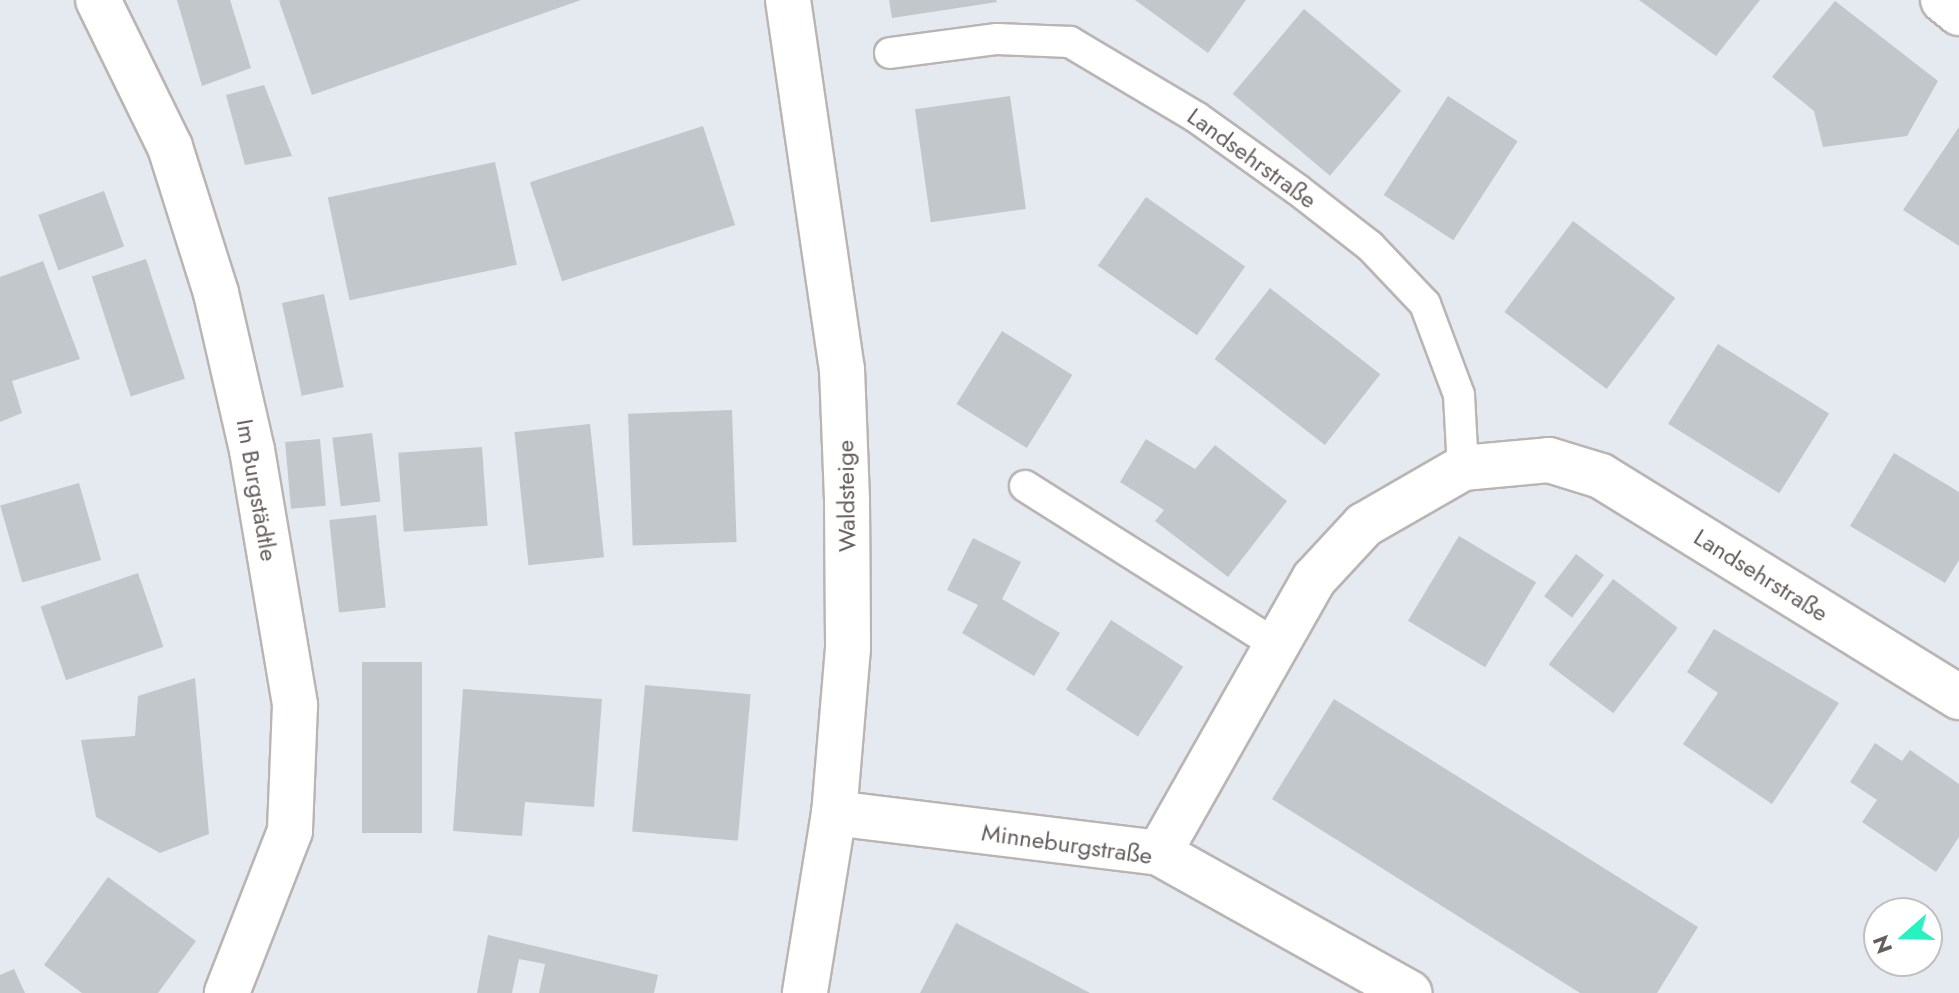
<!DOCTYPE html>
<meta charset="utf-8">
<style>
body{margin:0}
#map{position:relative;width:1959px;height:993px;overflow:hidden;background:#e4eaef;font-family:Jost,sans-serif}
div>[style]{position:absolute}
.building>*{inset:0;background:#c1c7ca;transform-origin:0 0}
.roads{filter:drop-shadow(2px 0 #bab4b2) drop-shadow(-2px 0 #bab4b2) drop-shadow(0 2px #bab4b2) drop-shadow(0 -2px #bab4b2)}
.lane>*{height:30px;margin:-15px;padding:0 15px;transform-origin:15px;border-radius:15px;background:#fff}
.street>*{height:44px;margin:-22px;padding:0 22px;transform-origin:22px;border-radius:22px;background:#fff}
.secondary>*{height:44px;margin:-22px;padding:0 22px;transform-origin:22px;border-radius:22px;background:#fff}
span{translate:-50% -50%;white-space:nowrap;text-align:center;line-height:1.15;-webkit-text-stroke:7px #fff;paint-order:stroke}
.street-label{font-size:24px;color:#665e5c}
.north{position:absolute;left:1863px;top:897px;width:80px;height:80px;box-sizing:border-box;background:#fff;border:2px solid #c2bfbe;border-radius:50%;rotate:250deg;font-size:22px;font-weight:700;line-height:32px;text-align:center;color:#665e5c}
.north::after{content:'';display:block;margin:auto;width:28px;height:36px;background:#26f3bf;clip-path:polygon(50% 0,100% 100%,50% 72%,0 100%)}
</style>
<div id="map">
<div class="building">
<i style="clip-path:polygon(177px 0,230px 0,251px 68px,202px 86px)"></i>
<i style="clip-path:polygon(581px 0,312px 95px,279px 1px,281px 0)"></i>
<i style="clip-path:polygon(889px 0,996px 0,997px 2px,892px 18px)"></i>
<i style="clip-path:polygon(1135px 0,1246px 0,1208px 53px)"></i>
<i style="clip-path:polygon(1639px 0,1760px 0,1716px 56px)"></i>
<i style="clip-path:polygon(1835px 1px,1938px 81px,1907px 136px,1823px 147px,1814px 111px,1772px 77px)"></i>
<i style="left:1304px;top:9px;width:127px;height:111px;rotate:40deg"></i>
<i style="clip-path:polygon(264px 85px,292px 156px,245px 165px,226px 95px)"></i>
<i style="left:1010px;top:96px;width:114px;height:96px;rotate:82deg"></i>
<i style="left:1448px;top:96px;width:83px;height:118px;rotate:33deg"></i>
<i style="left:703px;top:126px;width:104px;height:182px;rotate:72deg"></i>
<i style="clip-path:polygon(1959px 127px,1959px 246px,1903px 210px)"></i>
<i style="left:495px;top:162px;width:105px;height:171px;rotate:78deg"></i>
<i style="left:104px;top:191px;width:59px;height:70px;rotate:70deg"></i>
<i style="left:1146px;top:197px;width:121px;height:84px;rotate:35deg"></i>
<i style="left:1573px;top:221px;width:128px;height:114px;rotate:37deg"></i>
<i style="left:146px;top:259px;width:126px;height:57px;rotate:72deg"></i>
<i style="clip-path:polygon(43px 261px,80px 359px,12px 381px,22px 413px,0 422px,0 277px)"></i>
<i style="left:1270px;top:288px;width:140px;height:90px;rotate:38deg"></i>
<i style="left:324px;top:294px;width:95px;height:43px;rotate:78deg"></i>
<i style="left:1002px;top:331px;width:83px;height:86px;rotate:32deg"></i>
<i style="left:1718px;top:344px;width:131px;height:94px;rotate:32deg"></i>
<i style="left:732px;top:410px;width:132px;height:104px;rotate:88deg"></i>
<i style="left:590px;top:424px;width:134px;height:76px;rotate:84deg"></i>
<i style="left:372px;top:433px;width:69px;height:40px;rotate:83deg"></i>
<i style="left:320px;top:439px;width:67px;height:35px;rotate:85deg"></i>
<i style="clip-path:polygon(1146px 439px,1195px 469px,1215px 445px,1287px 501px,1228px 577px,1155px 521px,1164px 510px,1120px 482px)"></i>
<i style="left:482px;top:447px;width:79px;height:84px;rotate:86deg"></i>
<i style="clip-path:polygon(1894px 453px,1959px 492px,1959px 560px,1945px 583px,1850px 526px)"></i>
<i style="left:79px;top:483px;width:80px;height:82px;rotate:74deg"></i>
<i style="left:376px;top:515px;width:93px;height:47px;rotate:84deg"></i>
<i style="left:1459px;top:536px;width:90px;height:99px;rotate:31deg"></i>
<i style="clip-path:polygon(973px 538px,1021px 562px,1002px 599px,1060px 633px,1034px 676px,962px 633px,978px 605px,947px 590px)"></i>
<i style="left:1576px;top:554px;width:35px;height:53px;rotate:37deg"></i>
<i style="left:138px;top:573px;width:78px;height:103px;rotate:71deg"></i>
<i style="left:1613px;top:579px;width:81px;height:107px;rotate:37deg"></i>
<i style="left:1111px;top:620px;width:86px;height:83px;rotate:33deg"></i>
<i style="clip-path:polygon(1714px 629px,1839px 703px,1772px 804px,1683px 744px,1718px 693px,1687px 672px)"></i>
<i style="left:362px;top:662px;width:60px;height:171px"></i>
<i style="clip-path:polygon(195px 678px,209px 834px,160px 853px,96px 817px,81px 740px,135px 736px,138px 696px)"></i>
<i style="left:645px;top:685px;width:106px;height:147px;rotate:5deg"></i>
<i style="clip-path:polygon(463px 689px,602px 699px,594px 807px,525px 802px,522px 836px,453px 831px)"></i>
<i style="clip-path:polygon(1334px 699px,1698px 927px,1657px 993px,1580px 993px,1272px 799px)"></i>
<i style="clip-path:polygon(1875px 743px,1902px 761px,1910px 750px,1959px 784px,1959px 837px,1936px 872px,1862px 822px,1877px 800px,1850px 782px)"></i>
<i style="clip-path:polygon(108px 877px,196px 941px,158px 993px,82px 993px,44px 965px)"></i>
<i style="clip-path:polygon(956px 923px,1035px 964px,1090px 993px,920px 993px)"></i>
<i style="clip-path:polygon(488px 935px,658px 975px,654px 993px,539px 993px,545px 964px,519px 959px,512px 993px,477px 993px)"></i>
<i style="clip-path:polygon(14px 969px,25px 993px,0 993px,0 975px)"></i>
</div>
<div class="roads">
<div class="lane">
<i style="left:890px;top:53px;width:108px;rotate:-7.5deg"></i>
<i style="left:997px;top:39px;width:73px;rotate:2.4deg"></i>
<i style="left:1070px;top:42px;width:147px;rotate:30.8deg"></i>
<i style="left:1196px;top:117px;width:125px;rotate:35.6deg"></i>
<i style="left:1298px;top:190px;width:91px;rotate:37.9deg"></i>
<i style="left:1370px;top:246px;width:80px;rotate:46.5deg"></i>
<i style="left:1425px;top:304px;width:97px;rotate:69.5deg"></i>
<i style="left:1459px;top:395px;width:73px;rotate:86.9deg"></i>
<i style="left:1025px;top:486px;width:294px;rotate:32.3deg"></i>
</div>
<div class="street">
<i style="left:98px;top:0;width:164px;rotate:63.9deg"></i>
<i style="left:170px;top:147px;width:153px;rotate:72.5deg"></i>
<i style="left:216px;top:293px;width:161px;rotate:77.1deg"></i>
<i style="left:252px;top:450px;width:259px;rotate:80.4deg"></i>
<i style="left:295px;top:705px;width:126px;rotate:92.3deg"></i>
<i style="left:290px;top:831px;width:174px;rotate:111.3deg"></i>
<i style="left:1943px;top:0;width:21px;rotate:39deg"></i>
<i style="left:834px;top:813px;width:327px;rotate:7deg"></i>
<i style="left:1159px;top:853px;width:287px;rotate:29.2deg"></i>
<i style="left:1159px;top:853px;width:315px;rotate:-60.5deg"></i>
<i style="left:1314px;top:579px;width:74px;rotate:-47.2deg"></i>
<i style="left:1364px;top:525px;width:114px;rotate:-29.9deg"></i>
<i style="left:1463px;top:468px;width:86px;rotate:-5.3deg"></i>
<i style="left:1549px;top:460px;width:54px;rotate:17.1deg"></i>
<i style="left:1601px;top:476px;width:421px;rotate:31.7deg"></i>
</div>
<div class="secondary">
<i style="left:788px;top:0;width:373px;rotate:81.7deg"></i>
<i style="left:842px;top:369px;width:131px;rotate:87.8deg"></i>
<i style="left:847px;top:500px;width:148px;rotate:89.6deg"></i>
<i style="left:848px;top:648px;width:166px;rotate:94.8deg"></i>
<i style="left:834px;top:813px;width:182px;rotate:99.2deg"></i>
</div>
</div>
<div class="street-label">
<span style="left:1252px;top:158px;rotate:36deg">Landsehrstraße</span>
<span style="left:257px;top:490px;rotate:80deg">Im Burgstädtle</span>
<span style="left:846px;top:496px;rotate:-91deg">Waldsteige</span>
<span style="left:1761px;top:575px;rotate:32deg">Landsehrstraße</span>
<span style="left:1067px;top:844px;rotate:8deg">Minneburgstraße</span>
</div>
<div class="north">N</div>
</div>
